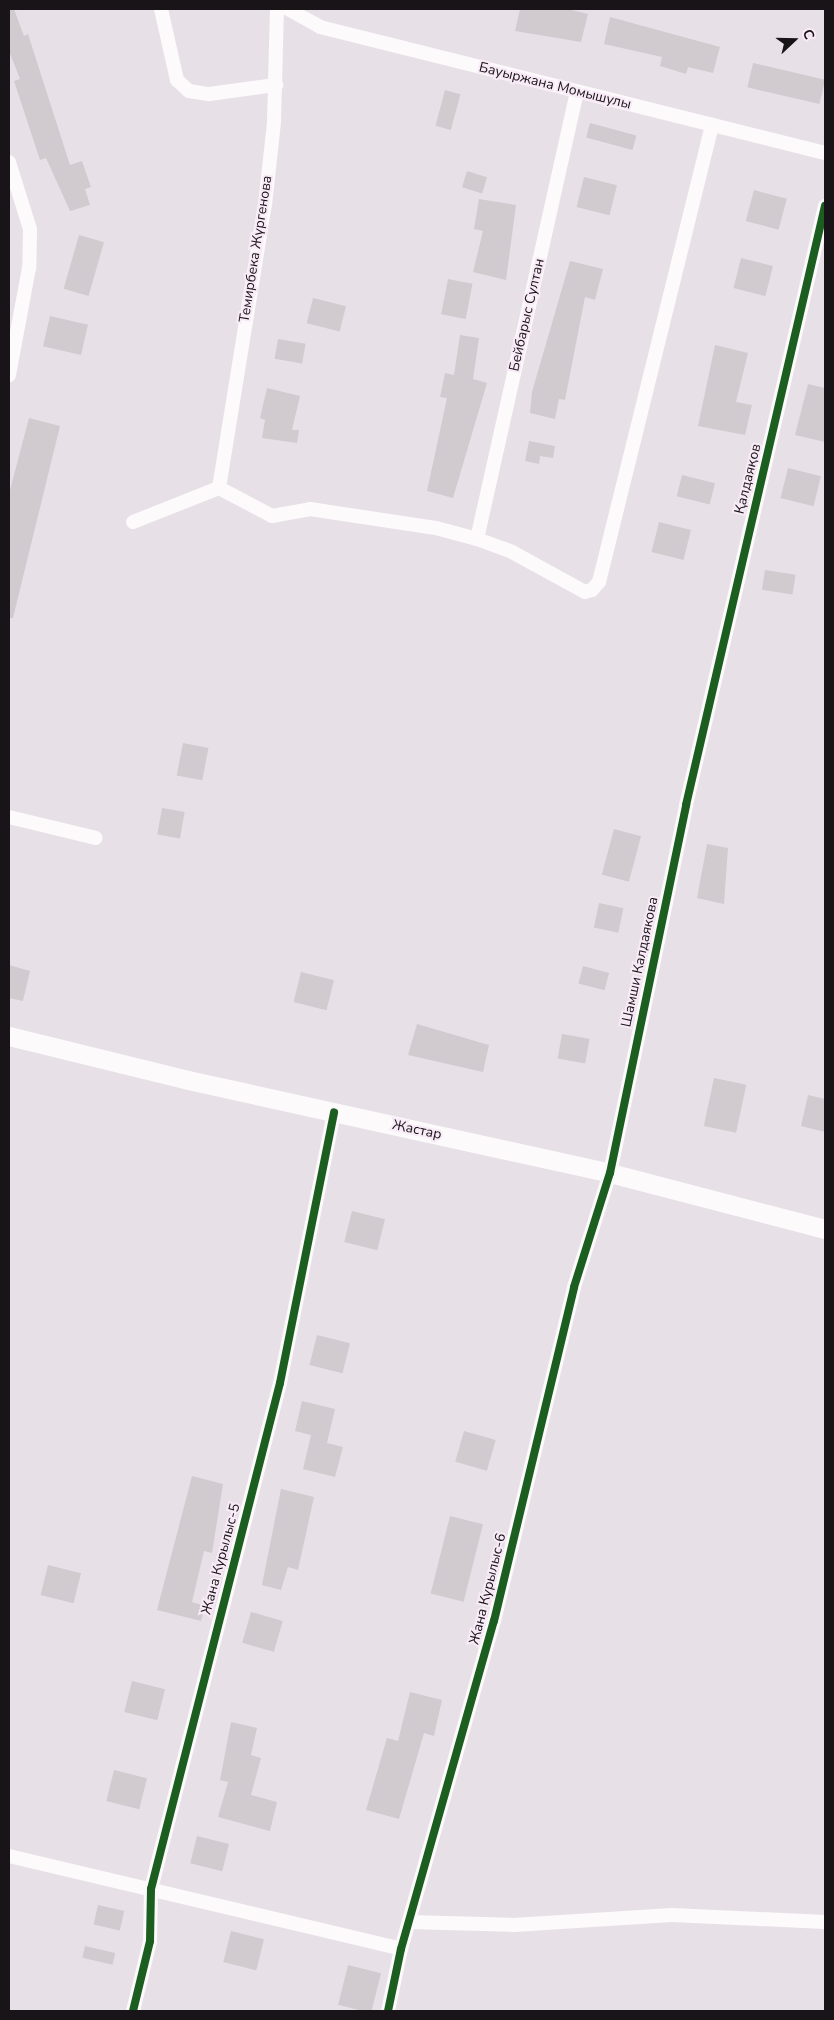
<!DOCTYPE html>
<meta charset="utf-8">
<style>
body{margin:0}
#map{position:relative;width:834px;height:2020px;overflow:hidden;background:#e8e0e7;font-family:"Nunito Sans",sans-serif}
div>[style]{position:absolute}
.building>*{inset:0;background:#d1cace;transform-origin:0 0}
.street>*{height:14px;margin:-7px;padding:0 7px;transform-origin:7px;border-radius:7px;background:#fcfafb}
.secondary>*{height:19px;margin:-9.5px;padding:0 9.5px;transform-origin:9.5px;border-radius:9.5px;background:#fcfafb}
.cycleway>*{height:8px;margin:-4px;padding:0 4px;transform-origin:4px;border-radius:4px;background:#1b5e20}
span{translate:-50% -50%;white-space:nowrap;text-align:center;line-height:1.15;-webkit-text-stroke:4px #f8ebf7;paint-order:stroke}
.street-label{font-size:14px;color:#191418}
.frame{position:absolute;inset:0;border:10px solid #191418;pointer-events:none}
.north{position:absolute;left:769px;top:15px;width:50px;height:50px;-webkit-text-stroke:4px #f8ebf7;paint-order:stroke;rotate:69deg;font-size:14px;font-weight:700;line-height:20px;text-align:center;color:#191418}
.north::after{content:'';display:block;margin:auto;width:18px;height:22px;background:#191418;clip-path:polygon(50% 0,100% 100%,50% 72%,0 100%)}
</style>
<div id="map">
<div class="building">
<i style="clip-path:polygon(9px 9px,14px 9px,24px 36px,28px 34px,70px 165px,82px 161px,91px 187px,85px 189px,90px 205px,70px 211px,46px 158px,40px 160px,14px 81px,20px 79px,9px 51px)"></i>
<i style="clip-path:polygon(520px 9px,567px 9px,588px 14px,581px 42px,515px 31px)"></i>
<i style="clip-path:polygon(610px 17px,720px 47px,713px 73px,688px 67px,686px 74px,660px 66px,662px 57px,604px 44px)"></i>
<i style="left:753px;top:63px;width:74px;height:25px;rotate:13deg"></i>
<i style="left:445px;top:90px;width:16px;height:37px;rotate:15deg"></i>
<i style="left:590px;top:123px;width:48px;height:15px;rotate:15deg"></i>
<i style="left:467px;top:171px;width:21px;height:17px;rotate:17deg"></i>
<i style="left:584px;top:177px;width:34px;height:31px;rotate:14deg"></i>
<i style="left:754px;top:190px;width:34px;height:32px;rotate:15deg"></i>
<i style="clip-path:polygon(479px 199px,516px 205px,506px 280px,473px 272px,483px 231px,474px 229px)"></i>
<i style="left:79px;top:235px;width:26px;height:56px;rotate:16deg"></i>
<i style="left:741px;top:258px;width:33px;height:31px;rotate:14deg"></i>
<i style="clip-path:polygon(570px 261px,603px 269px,595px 300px,585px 297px,565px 400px,559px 399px,555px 419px,530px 413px,532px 392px)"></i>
<i style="left:448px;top:279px;width:25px;height:36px;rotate:11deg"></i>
<i style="left:313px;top:298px;width:34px;height:26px;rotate:14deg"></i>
<i style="left:50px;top:316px;width:39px;height:31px;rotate:13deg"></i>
<i style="clip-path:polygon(460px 335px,479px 338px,473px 379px,487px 383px,453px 498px,427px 491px,447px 398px,440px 397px,445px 373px,454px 375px)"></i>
<i style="left:278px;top:339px;width:28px;height:20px;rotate:10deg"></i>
<i style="clip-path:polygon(715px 345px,748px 353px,736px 402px,752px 405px,745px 435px,698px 426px)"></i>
<i style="clip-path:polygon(808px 384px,825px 388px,825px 442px,795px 435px)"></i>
<i style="clip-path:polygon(267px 388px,300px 396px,292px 430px,299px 430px,297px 443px,262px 438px,265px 420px,260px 418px)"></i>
<i style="clip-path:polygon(29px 418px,60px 426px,13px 618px,9px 618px,9px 494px)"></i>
<i style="clip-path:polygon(529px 441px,555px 446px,553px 458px,540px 456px,539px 464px,525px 461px)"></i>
<i style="left:788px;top:468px;width:34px;height:31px;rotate:14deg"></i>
<i style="left:682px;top:475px;width:34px;height:22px;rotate:14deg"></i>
<i style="left:659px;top:522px;width:33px;height:31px;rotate:14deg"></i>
<i style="left:765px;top:570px;width:31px;height:20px;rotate:9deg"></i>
<i style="left:183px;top:743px;width:26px;height:33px;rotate:11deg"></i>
<i style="left:162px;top:808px;width:23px;height:27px;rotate:10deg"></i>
<i style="left:614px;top:829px;width:28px;height:47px;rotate:15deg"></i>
<i style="clip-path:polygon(707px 844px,728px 848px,724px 904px,697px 898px)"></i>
<i style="left:599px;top:903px;width:25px;height:25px;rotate:12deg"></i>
<i style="clip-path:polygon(9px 965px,30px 971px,23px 1001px,9px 998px)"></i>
<i style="left:583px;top:966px;width:27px;height:18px;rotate:15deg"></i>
<i style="left:301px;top:972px;width:34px;height:31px;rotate:14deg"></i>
<i style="clip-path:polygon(417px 1024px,489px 1045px,483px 1072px,408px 1055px)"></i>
<i style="left:562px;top:1034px;width:28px;height:25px;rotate:10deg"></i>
<i style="left:714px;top:1078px;width:33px;height:49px;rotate:12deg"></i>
<i style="clip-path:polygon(808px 1095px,825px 1099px,825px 1132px,801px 1126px)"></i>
<i style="left:352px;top:1211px;width:34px;height:32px;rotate:14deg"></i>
<i style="left:317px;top:1335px;width:34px;height:31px;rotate:14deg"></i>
<i style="clip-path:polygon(302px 1401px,335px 1409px,327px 1443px,343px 1447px,335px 1477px,303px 1469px,311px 1435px,295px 1431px)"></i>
<i style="left:464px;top:1431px;width:33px;height:32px;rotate:16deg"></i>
<i style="clip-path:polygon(192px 1476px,223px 1484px,212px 1553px,204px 1551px,192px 1602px,205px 1606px,201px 1621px,157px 1610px)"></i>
<i style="clip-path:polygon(281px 1489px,314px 1497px,298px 1570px,288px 1567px,281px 1590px,262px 1585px)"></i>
<i style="left:450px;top:1516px;width:34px;height:80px;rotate:14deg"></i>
<i style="left:48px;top:1565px;width:34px;height:31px;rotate:14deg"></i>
<i style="left:251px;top:1612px;width:33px;height:32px;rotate:16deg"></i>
<i style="left:132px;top:1681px;width:34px;height:32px;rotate:14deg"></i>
<i style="clip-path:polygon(410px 1692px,442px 1700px,434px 1736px,424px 1733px,399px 1819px,366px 1810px,387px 1738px,398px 1741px)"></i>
<i style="clip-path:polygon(231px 1722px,257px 1728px,251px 1755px,261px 1758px,251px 1795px,277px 1802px,270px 1831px,218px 1817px,228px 1782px,220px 1780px)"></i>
<i style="left:114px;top:1770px;width:34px;height:32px;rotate:14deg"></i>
<i style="left:197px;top:1836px;width:33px;height:28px;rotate:14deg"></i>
<i style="left:98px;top:1905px;width:27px;height:20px;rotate:13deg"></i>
<i style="left:231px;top:1931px;width:34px;height:32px;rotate:14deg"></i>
<i style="left:85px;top:1946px;width:31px;height:12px;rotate:13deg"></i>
<i style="left:348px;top:1965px;width:34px;height:41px;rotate:14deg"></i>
</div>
<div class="street">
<i style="left:161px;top:9px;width:73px;rotate:77.3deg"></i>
<i style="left:177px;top:80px;width:16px;rotate:43deg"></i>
<i style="left:189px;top:91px;width:20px;rotate:9deg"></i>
<i style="left:209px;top:94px;width:68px;rotate:-7.7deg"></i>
<i style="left:288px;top:9px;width:37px;rotate:29deg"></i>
<i style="left:320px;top:27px;width:520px;rotate:14.01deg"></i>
<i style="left:9px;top:162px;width:70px;rotate:72.6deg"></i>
<i style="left:30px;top:229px;width:39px;rotate:91deg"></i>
<i style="left:29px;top:268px;width:109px;rotate:100.6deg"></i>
<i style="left:219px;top:488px;width:60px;rotate:27.8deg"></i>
<i style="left:272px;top:516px;width:39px;rotate:-10deg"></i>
<i style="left:310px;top:509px;width:127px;rotate:8.6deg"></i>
<i style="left:436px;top:528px;width:42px;rotate:15deg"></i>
<i style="left:477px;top:539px;width:37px;rotate:20deg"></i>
<i style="left:512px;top:552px;width:83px;rotate:28.7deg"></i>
<i style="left:585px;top:592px;width:7px;rotate:-16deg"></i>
<i style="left:592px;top:590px;width:11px;rotate:-49deg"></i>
<i style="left:599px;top:582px;width:471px;rotate:-76.1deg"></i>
<i style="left:219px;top:488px;width:287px;rotate:-80.8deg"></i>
<i style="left:265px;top:205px;width:83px;rotate:-83.8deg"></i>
<i style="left:274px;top:122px;width:113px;rotate:-88.5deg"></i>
<i style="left:133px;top:522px;width:92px;rotate:-21.6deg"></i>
<i style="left:477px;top:539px;width:458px;rotate:-77.4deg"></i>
<i style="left:9px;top:817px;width:89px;rotate:13.6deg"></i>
<i style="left:9px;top:1856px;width:403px;rotate:13.3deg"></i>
<i style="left:409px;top:1922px;width:105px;rotate:1.6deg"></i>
<i style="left:514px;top:1925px;width:158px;rotate:-3.6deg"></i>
<i style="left:672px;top:1915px;width:153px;rotate:2.6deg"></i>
<i style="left:133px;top:2011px;width:72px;rotate:-76.3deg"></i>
<i style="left:150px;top:1941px;width:52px;rotate:-88.9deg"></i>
<i style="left:151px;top:1889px;width:522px;rotate:-75.7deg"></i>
<i style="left:280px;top:1383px;width:276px;rotate:-78.7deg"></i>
<i style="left:388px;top:2011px;width:63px;rotate:-78.2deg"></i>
<i style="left:401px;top:1949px;width:341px;rotate:-74.2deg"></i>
<i style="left:494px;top:1621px;width:343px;rotate:-76.5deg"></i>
<i style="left:574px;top:1287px;width:120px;rotate:-72.5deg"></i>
<i style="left:610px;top:1173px;width:376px;rotate:-78.3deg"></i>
<i style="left:686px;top:805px;width:615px;rotate:-76.94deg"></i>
</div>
<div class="secondary">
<i style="left:9px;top:1036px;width:184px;rotate:13.8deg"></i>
<i style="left:188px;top:1080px;width:432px;rotate:12.4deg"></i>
<i style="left:610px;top:1173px;width:222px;rotate:14.6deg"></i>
</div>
<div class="cycleway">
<i style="left:133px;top:2011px;width:72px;rotate:-76.3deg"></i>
<i style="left:150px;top:1941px;width:52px;rotate:-88.9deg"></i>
<i style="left:151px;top:1889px;width:522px;rotate:-75.7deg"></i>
<i style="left:280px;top:1383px;width:276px;rotate:-78.7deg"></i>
<i style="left:388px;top:2011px;width:63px;rotate:-78.2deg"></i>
<i style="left:401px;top:1949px;width:341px;rotate:-74.2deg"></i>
<i style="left:494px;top:1621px;width:343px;rotate:-76.5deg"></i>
<i style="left:574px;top:1287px;width:120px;rotate:-72.5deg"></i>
<i style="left:610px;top:1173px;width:376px;rotate:-78.3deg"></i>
<i style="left:686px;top:805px;width:615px;rotate:-76.94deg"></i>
</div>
<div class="street-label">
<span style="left:555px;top:86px;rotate:14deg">Бауыржана Момышулы</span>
<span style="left:256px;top:249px;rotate:-81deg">Темирбека Жүргенова</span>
<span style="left:527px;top:315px;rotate:-77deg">Бейбарыс Султан</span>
<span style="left:748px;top:479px;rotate:-76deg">Қалдаяқов</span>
<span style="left:640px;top:962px;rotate:-78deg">Шамши Калдаякова</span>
<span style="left:417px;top:1130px;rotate:12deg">Жастар</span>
<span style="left:221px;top:1559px;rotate:-75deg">Жана Курылыс-5</span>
<span style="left:488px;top:1589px;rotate:-76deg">Жана Курылыс-6</span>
</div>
<div class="frame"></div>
<div class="north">С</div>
</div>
